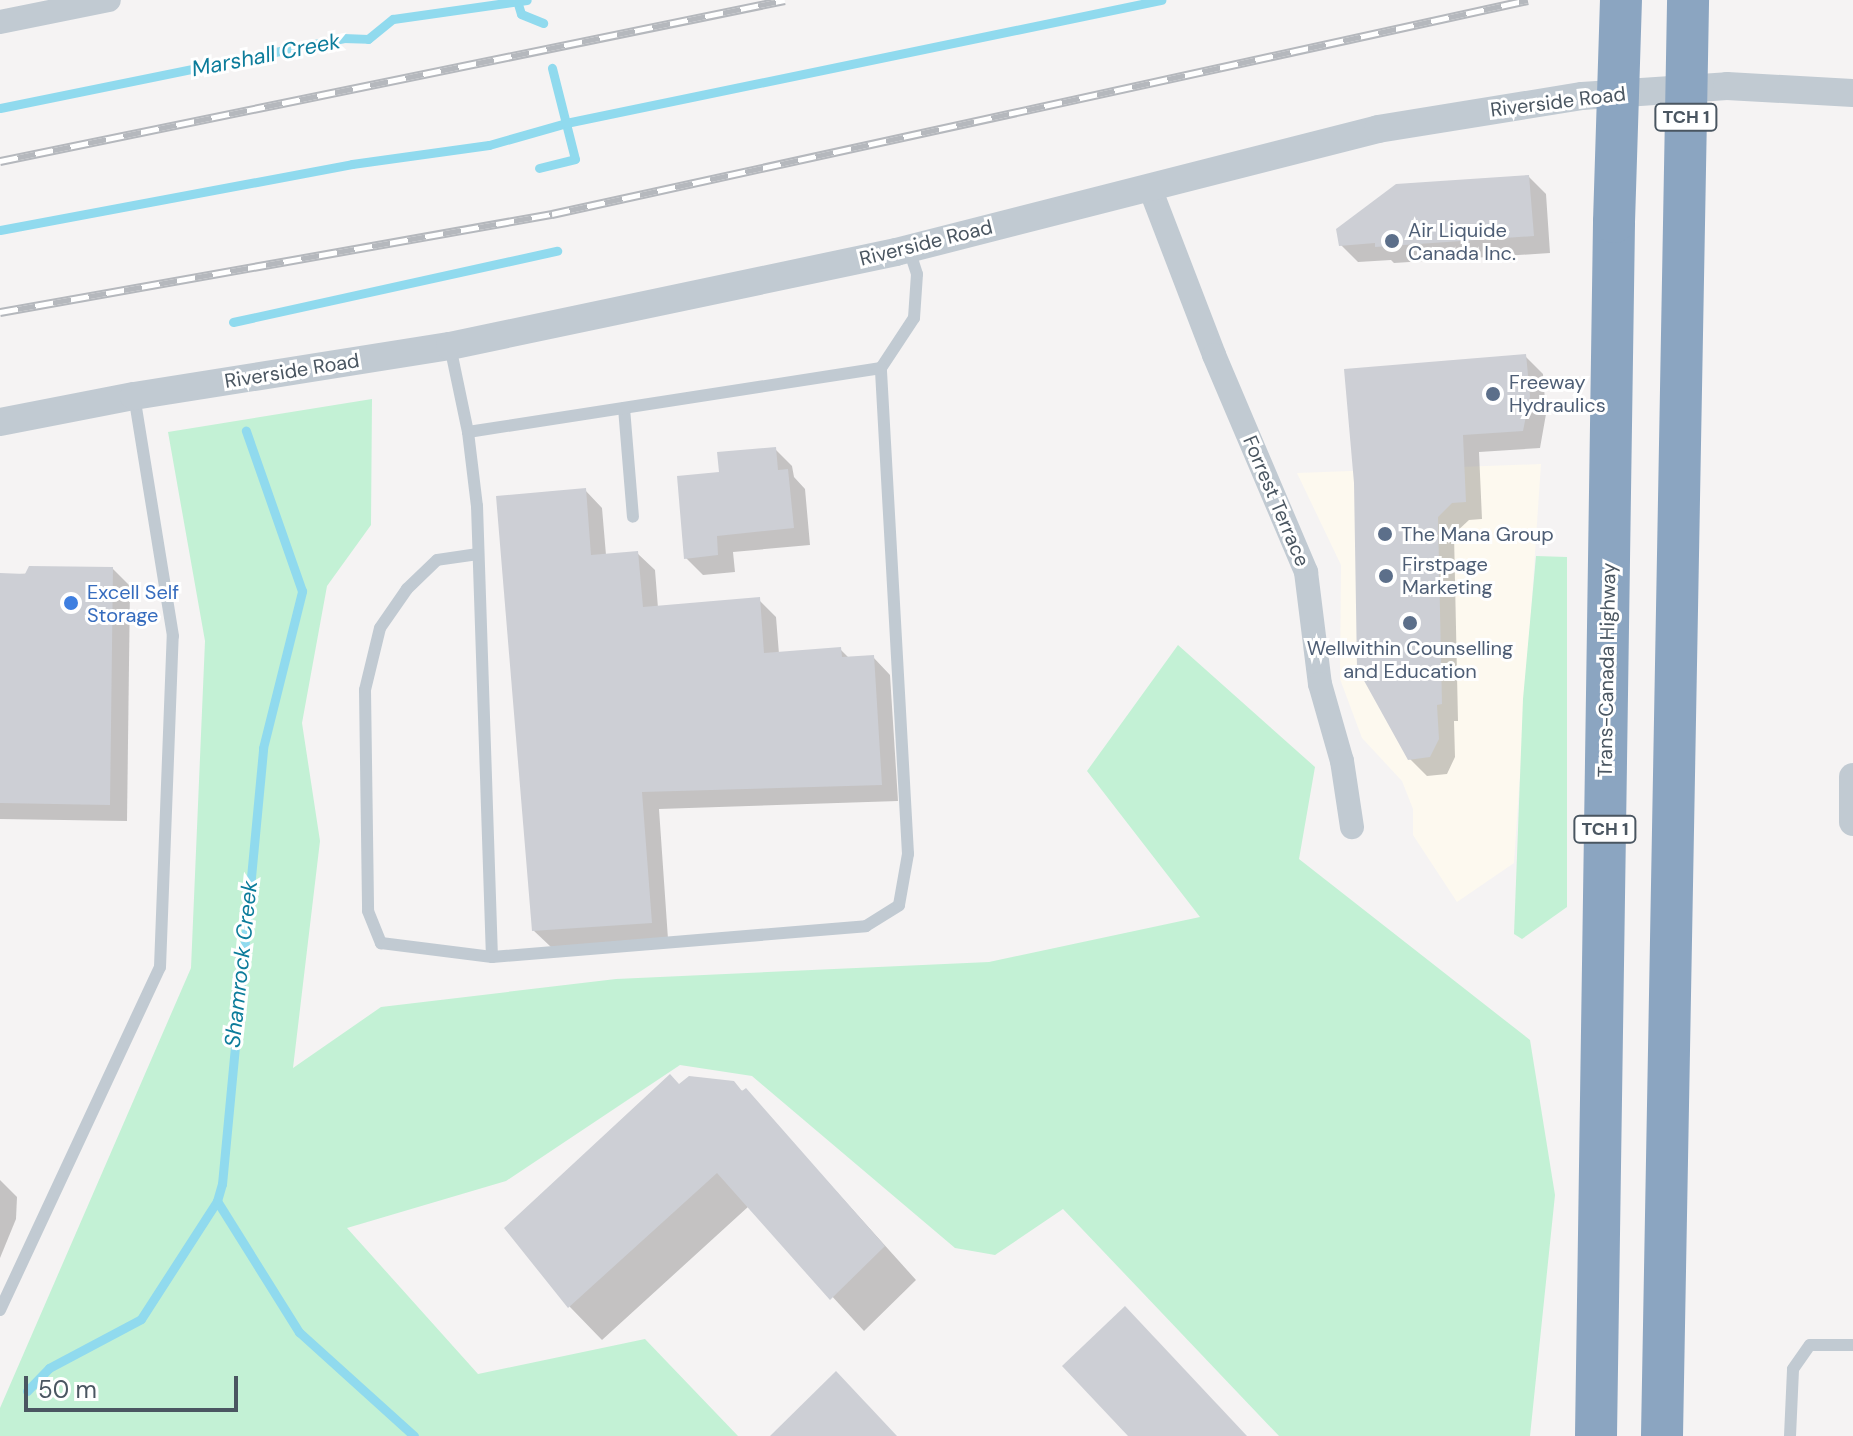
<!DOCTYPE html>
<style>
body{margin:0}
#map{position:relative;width:1853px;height:1436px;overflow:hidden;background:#f5f3f3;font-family:"DM Sans",sans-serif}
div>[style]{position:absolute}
.commercial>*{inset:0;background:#fdf9ef}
.green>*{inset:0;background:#c3f1d5}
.shadow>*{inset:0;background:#0003}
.stream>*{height:9px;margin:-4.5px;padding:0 4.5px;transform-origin:4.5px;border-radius:4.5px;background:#90daee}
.building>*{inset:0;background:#cdcfd5}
.service>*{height:12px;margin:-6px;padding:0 6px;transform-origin:6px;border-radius:6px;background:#c1cad2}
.minor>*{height:24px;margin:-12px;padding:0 12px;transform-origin:12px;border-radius:12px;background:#c1cad2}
.tertiary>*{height:28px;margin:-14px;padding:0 14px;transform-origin:14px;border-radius:14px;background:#c1cad2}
.motorway>*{height:42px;margin:-21px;padding:0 21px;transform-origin:21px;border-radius:21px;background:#8ba5c1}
.rail>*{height:9px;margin-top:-4.5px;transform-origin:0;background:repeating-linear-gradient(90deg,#fff 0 18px,#b5b8bd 0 36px);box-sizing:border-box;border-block:2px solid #b5b8bd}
.dots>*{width:22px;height:22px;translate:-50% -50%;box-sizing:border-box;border:4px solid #fff;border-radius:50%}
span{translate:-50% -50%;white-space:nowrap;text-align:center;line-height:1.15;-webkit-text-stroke:6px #fff;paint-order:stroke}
.shield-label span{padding:2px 6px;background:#fff;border:2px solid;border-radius:6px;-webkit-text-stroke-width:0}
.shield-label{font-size:18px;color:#4a5661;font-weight:700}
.street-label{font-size:20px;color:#4a5661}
.service-label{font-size:20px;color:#4e5e75}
.left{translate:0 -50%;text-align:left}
.shop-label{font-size:20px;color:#366cbe}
.water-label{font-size:22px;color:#0c7c9b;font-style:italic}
.scale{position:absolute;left:24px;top:1376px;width:214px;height:36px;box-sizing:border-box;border:4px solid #4a5661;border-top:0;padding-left:10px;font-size:24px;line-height:28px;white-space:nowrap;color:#4a5661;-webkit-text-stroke:6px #fff;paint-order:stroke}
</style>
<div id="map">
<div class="commercial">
<i style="clip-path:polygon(1541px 464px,1514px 863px,1457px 902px,1413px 835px,1413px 809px,1402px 781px,1362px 738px,1340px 679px,1341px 565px,1297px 473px)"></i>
</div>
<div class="green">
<i style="clip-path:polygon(372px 399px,371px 525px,327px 586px,302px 723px,320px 841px,293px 1068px,381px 1007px,616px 979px,989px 962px,1200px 917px,1087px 771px,1178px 645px,1315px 767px,1299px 859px,1530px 1040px,1555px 1195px,1530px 1436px,1279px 1436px,1063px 1209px,995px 1255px,955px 1248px,752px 1076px,680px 1065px,506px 1181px,347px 1228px,478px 1374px,645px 1339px,738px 1436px,0 1436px,0 1408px,191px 968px,205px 641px,168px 432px)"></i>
<i style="clip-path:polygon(1536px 556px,1567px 557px,1567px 907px,1522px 939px,1514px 934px,1523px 699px)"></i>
</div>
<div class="shadow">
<i style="clip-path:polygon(1529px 177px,1546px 194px,1550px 253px,1394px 263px,1391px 260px,1358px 262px,1341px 245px)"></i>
<i style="clip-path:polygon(1525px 356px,1543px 374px,1546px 414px,1540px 448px,1479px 452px,1482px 519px,1469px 520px,1454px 534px,1458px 721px,1454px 721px,1455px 757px,1447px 774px,1427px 776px,1409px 758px,1356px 483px)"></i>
<i style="clip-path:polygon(775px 449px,792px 466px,794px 477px,805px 489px,810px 545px,733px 552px,735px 572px,703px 575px,686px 558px,722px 474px)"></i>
<i style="clip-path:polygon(585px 490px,602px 508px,606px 555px,637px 553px,655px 570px,658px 608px,759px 600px,776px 617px,779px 654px,840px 649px,850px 659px,873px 657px,890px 675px,898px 801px,659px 809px,668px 939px,551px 947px,533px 930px)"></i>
<i style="clip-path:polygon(113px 569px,130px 586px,127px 821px,0 819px,0 575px)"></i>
<i style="clip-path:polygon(679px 1086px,746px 1091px,916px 1280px,864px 1331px,749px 1206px,602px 1340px,570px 1307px,507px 1228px)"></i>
<i style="clip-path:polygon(0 1180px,17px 1197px,16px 1219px,0 1258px)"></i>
</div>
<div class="stream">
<i style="left:518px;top:4px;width:10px;rotate:73deg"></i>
<i style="left:521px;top:14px;width:24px;rotate:22deg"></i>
<i style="left:0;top:108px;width:350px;rotate:-11.5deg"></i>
<i style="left:343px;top:38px;width:25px;rotate:2deg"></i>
<i style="left:368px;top:39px;width:32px;rotate:-39deg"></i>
<i style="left:393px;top:19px;width:135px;rotate:-8.1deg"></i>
<i style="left:539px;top:168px;width:37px;rotate:-14deg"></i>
<i style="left:575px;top:159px;width:94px;rotate:-104.2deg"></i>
<i style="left:0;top:230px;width:358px;rotate:-10.6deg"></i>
<i style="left:352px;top:164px;width:138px;rotate:-7.9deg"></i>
<i style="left:489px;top:145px;width:80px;rotate:-15.9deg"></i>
<i style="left:566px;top:123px;width:608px;rotate:-11.68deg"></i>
<i style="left:233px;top:322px;width:332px;rotate:-12.4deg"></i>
<i style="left:217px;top:1201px;width:155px;rotate:58deg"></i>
<i style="left:299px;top:1332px;width:155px;rotate:42.1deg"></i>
<i style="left:27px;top:1391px;width:32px;rotate:-46deg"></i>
<i style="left:49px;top:1368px;width:104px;rotate:-28deg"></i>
<i style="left:141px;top:1319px;width:140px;rotate:-57.2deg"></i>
<i style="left:217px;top:1201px;width:18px;rotate:-74deg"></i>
<i style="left:222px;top:1184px;width:438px;rotate:-84.6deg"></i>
<i style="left:263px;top:748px;width:162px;rotate:-76deg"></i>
<i style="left:302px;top:591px;width:170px;rotate:-109.3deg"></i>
</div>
<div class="building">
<i style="clip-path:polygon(1529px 175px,1534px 236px,1375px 247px,1375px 243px,1339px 246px,1336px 229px,1396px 184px)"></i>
<i style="clip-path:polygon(1526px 354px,1530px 396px,1523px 431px,1463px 435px,1466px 502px,1452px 503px,1438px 517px,1442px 704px,1437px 705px,1439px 739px,1430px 757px,1408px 760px,1357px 668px,1354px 483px,1344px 369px)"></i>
<i style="clip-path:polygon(776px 447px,778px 470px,788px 469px,794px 528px,717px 536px,718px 555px,684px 559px,677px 476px,719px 472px,717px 452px)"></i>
<i style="clip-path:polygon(586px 488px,591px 555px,638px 551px,643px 607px,760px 597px,764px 653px,841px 647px,842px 657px,874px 655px,882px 785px,642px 792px,652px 923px,532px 931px,496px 496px)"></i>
<i style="clip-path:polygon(29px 566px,113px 567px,110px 805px,0 803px,0 573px,25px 574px)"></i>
<i style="clip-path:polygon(670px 1074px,679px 1084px,689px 1076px,734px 1081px,742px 1091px,746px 1088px,885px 1246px,830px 1300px,717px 1173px,568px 1308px,504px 1228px)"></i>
<i style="clip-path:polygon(1125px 1306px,1247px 1436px,1128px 1436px,1062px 1366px)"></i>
<i style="clip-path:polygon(836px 1371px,897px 1436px,770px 1436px)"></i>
</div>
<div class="service">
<i style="left:450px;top:346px;width:88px;rotate:78.2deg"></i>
<i style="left:468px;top:432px;width:75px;rotate:83.1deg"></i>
<i style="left:477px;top:506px;width:451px;rotate:88.1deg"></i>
<i style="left:492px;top:957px;width:375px;rotate:-4.7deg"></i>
<i style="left:866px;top:926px;width:39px;rotate:-32deg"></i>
<i style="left:899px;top:905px;width:52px;rotate:-80deg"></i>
<i style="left:908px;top:854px;width:487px;rotate:-93.2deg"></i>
<i style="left:881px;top:368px;width:60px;rotate:-56.6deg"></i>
<i style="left:914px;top:318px;width:44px;rotate:-86.1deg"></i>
<i style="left:917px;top:274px;width:25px;rotate:-108deg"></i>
<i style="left:624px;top:408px;width:109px;rotate:85.3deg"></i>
<i style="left:468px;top:432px;width:418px;rotate:-8.8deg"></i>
<i style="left:478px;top:554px;width:41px;rotate:171.7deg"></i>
<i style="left:437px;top:560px;width:42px;rotate:136deg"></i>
<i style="left:407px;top:589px;width:47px;rotate:124.7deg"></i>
<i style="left:380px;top:628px;width:64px;rotate:103.6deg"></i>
<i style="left:365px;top:690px;width:221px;rotate:89.2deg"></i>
<i style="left:368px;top:911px;width:35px;rotate:68deg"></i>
<i style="left:381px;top:943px;width:112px;rotate:7.2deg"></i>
<i style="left:0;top:1310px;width:378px;rotate:-65deg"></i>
<i style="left:160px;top:967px;width:331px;rotate:-87.8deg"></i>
<i style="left:173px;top:636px;width:243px;rotate:-99.2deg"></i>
<i style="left:1790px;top:1436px;width:67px;rotate:-87.4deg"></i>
<i style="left:1793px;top:1369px;width:29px;rotate:-55deg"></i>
<i style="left:1810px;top:1345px;width:43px"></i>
</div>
<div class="minor">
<i style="left:0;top:22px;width:111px;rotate:-11.4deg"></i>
<i style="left:1150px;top:188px;width:179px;rotate:69deg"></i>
<i style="left:1214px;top:355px;width:236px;rotate:67deg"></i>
<i style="left:1306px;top:572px;width:113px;rotate:82.9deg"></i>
<i style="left:1320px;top:684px;width:80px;rotate:74.1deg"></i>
<i style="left:1342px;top:761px;width:67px;rotate:81.4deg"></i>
</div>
<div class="tertiary">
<i style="left:0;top:422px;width:136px;rotate:-11deg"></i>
<i style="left:134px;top:396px;width:320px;rotate:-9deg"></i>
<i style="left:450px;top:346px;width:456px;rotate:-11.9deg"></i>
<i style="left:896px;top:252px;width:497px;rotate:-14.3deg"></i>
<i style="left:1378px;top:129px;width:207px;rotate:-9.2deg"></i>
<i style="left:1582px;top:96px;width:145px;rotate:-3.9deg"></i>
<i style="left:1727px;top:86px;width:126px;rotate:3.2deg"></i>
<i style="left:1853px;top:777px;width:45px;rotate:90deg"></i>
</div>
<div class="motorway">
<i style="left:1596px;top:1436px;width:1214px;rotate:-89.15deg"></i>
<i style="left:1614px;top:222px;width:222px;rotate:-88.2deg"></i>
<i style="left:1662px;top:1436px;width:1436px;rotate:-88.96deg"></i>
</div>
<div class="rail">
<i style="left:0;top:161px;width:801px;rotate:-11.59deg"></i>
<i style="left:0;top:312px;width:561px;rotate:-10.07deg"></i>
<i style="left:552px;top:214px;width:999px;rotate:-12.37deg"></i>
</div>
<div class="dots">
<i style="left:1392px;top:241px;background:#5c6f8a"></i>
<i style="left:1493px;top:394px;background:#5c6f8a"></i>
<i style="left:1385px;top:534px;background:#5c6f8a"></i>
<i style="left:1386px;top:576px;background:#5c6f8a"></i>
<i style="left:71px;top:603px;background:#3f7fe0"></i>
<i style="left:1410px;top:623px;background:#5c6f8a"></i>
</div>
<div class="shield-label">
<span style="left:1686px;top:117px">TCH 1</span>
<span style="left:1605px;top:829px">TCH 1</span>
</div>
<div class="street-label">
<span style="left:1558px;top:102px;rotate:-7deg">Riverside Road</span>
<span style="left:926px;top:243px;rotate:-14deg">Riverside Road</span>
<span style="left:292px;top:371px;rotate:-9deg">Riverside Road</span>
<span style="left:1276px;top:501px;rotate:67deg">Forrest Terrace</span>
<span style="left:1607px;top:670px;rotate:-89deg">Trans-Canada Highway</span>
</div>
<div class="service-label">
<span class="left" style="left:1408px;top:242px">Air Liquide<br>Canada Inc.</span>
<span class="left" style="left:1509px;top:394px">Freeway<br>Hydraulics</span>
<span class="left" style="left:1401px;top:534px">The Mana Group</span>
<span class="left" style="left:1402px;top:576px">Firstpage<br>Marketing</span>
<span style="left:1410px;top:660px">Wellwithin Counselling<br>and Education</span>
</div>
<div class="shop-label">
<span class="left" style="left:87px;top:604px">Excell Self<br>Storage</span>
</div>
<div class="water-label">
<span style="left:266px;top:55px;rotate:-11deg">Marshall Creek</span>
<span style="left:241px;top:964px;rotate:-84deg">Shamrock Creek</span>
</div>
<div class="scale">50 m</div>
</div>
